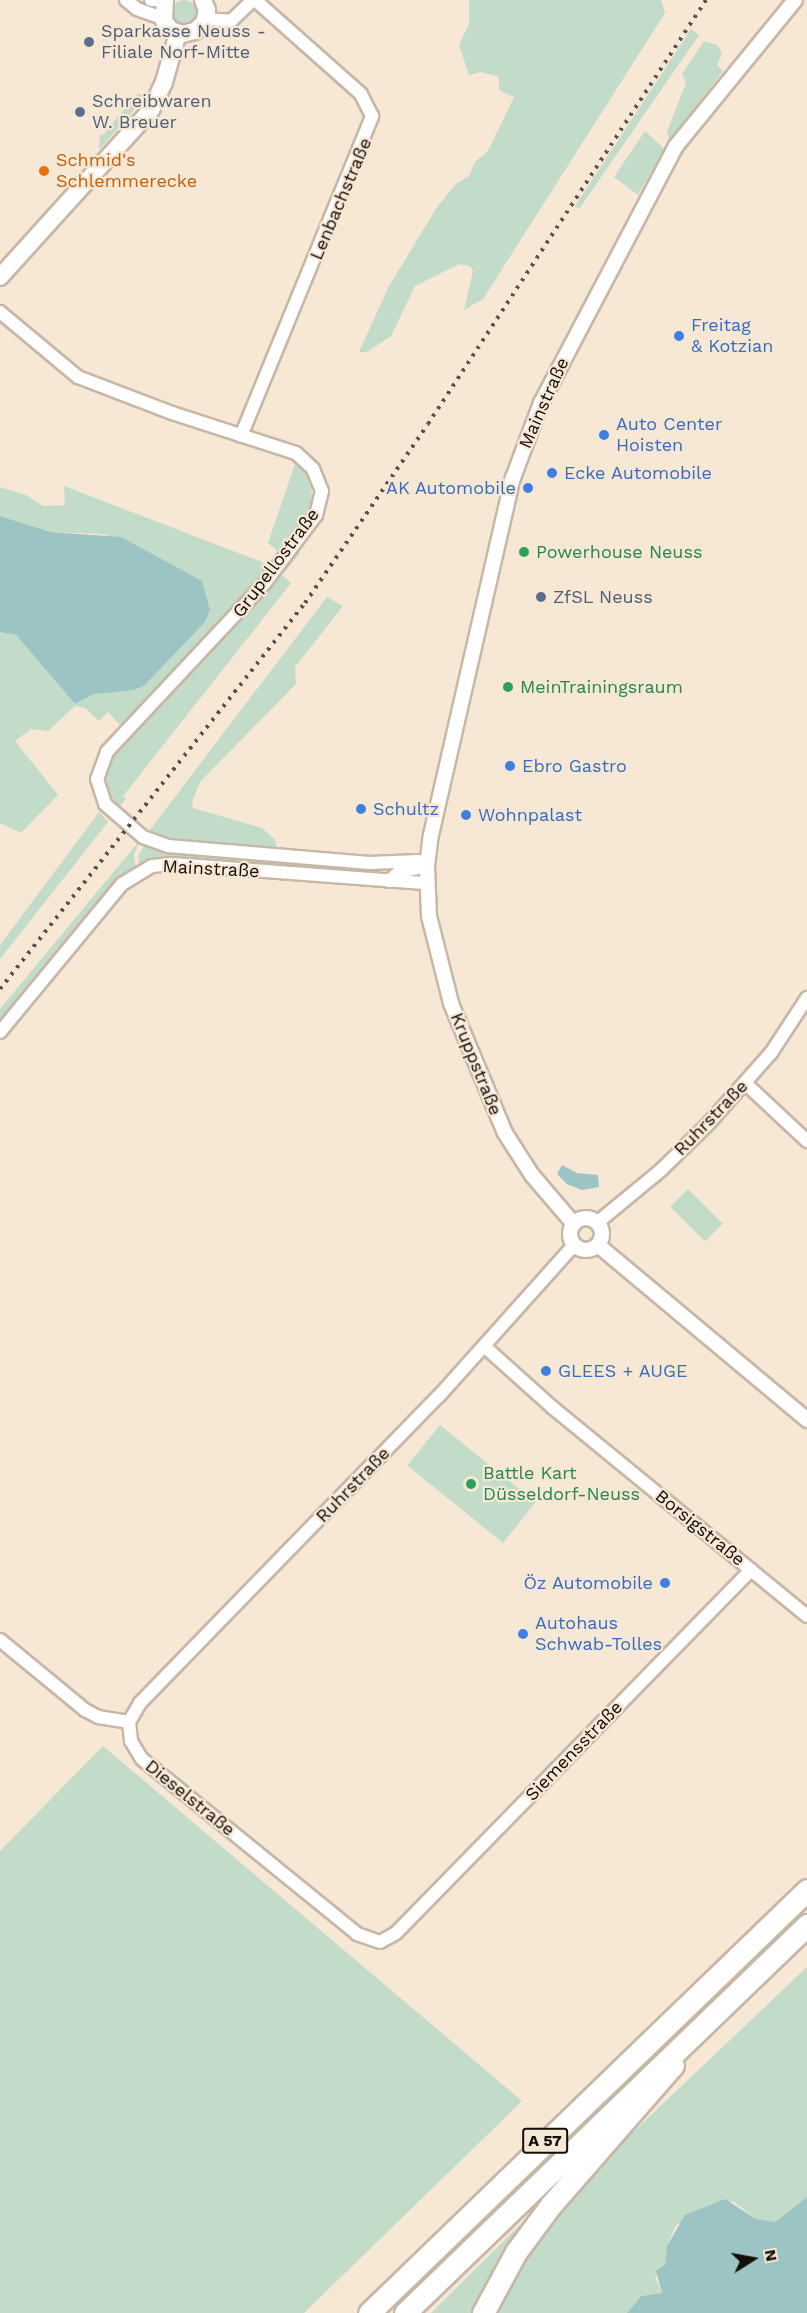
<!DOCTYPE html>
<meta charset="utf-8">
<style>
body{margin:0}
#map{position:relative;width:807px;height:2313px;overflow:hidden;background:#f7e7d5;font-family:"Work Sans",sans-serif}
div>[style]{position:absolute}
.green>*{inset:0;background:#c3dbc9;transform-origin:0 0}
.round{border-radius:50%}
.water>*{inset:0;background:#9cc4c4}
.roads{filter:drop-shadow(2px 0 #c6b7a6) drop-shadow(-2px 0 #c6b7a6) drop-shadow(0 2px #c6b7a6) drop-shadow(0 -2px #c6b7a6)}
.minor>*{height:12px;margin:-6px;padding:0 6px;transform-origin:6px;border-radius:6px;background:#fff}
.tertiary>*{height:14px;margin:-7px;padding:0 7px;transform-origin:7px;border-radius:7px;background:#fff}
.tertiary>.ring{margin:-7px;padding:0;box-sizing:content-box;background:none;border:14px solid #fff;border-radius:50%}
.secondary>*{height:16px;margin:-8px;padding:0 8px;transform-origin:8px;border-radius:8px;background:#fff}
.motorway>*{height:21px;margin:-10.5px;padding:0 10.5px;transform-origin:10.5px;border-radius:10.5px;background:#fff}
.rail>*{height:4px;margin-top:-2px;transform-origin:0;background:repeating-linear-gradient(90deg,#5b5249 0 3px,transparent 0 9px)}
.dots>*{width:16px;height:16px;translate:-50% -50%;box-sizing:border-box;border:3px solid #f7e7d5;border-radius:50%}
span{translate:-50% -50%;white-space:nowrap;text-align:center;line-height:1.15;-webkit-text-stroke:4.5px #f7e7d5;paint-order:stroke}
.shield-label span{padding:2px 4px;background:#f7e7d5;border:2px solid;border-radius:4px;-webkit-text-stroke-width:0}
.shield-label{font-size:16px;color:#140e09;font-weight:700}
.service-label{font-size:18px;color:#4e5e75}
.left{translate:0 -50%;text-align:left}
.food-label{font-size:18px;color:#c56008}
.street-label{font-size:18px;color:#140e09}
.shop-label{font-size:18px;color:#366cbe}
.right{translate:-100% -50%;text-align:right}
.leisure-label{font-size:18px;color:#27864d}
.north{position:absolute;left:723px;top:2229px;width:60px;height:60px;-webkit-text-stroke:4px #f7e7d5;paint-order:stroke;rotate:79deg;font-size:16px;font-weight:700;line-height:24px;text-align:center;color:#140e09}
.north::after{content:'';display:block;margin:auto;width:21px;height:27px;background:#140e09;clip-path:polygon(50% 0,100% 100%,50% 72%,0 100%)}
</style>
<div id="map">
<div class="green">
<i class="round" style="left:172px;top:0;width:24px;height:24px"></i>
<i style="clip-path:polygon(469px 0,661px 0,665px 13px,483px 299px,464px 310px,473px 271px,470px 266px,459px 264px,415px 286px,391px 336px,367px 352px,359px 352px,388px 288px,437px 207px,456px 184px,469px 176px,475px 162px,488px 151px,514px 97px,499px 90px,499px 77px,481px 72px,469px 75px,459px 45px,469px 24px)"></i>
<i style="clip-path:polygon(691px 29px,699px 35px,579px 209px,575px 206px)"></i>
<i style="clip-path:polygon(704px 41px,717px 45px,722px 53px,717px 65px,723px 71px,670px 141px,667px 132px,686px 83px,682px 74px)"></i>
<i style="clip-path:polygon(142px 94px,146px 96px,99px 150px,100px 134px,103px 135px,136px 95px)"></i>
<i style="clip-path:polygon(645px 131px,664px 149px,638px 195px,614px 177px)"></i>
<i style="clip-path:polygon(296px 461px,311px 479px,312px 505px,278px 551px,268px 543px)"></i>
<i style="clip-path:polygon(64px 486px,270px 565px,122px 727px,108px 712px,99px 721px,85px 708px,75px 706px,48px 731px,31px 729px,15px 741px,58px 795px,21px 833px,0 823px,0 632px,16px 635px,75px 704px,94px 694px,145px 685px,205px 622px,210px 610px,202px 581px,104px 534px,50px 532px,0 516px,0 487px,26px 495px,43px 506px,65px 505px)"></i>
<i style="clip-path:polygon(297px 550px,300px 553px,282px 575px,291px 583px,123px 796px,126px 799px,117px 810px,103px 786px,108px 763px,247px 614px)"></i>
<i style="clip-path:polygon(327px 597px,343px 606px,295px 667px,296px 684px,200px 782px,192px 802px,193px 808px,262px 828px,275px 840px,278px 851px,160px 839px,151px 834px,149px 831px)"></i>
<i style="clip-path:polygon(99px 812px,108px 822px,0 959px,0 945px)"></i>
<i style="clip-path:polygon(140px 840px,134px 855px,136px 868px,110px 889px,0 1022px,0 1009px)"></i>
<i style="clip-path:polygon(146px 843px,166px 851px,378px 875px,153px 861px,140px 866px,138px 856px)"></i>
<i style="left:688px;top:1189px;width:49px;height:25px;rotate:45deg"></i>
<i style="left:440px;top:1425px;width:123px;height:52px;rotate:39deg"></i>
<i style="clip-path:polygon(103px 1746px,522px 2101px,304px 2313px,0 2313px,0 1851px)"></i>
<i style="clip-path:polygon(807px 1967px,807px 2197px,775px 2222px,756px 2219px,733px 2201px,676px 2225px,667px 2246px,665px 2265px,655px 2277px,662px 2293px,641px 2296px,627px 2313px,493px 2313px,524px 2258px,594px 2169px)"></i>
<i style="clip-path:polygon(543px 2202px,507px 2249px,471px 2313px,431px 2313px)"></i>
</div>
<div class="water">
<i style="clip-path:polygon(0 516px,50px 532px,121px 537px,202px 581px,210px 610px,205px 622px,145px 685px,134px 690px,94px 694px,75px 704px,16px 635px,0 632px)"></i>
<i style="clip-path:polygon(562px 1165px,577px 1173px,598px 1175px,599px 1187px,582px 1190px,567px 1184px,557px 1174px)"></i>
<i style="clip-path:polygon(807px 2197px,807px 2313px,627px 2313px,641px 2296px,662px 2293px,656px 2271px,665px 2265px,667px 2246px,685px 2215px,725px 2199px,756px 2219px,775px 2222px)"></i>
</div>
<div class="roads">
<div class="minor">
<i style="left:126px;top:0;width:14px;rotate:39deg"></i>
<i style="left:137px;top:9px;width:27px;rotate:20deg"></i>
<i style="left:151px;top:0;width:9px"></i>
<i style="left:205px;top:19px;width:26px;rotate:4deg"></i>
<i style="left:231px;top:21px;width:30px;rotate:-44deg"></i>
<i style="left:0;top:312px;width:102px;rotate:39.8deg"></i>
<i style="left:78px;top:377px;width:101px;rotate:21deg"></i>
<i style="left:172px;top:413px;width:130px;rotate:17.9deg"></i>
<i style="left:296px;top:453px;width:23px;rotate:43deg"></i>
<i style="left:313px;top:469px;width:24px;rotate:68deg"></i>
<i style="left:322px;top:491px;width:25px;rotate:104deg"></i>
<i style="left:316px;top:515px;width:86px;rotate:127deg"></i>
<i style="left:264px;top:584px;width:230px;rotate:133.1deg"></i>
<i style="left:107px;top:752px;width:29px;rotate:110deg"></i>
<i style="left:97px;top:779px;width:26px;rotate:72deg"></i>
<i style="left:105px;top:804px;width:50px;rotate:41deg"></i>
<i style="left:143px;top:837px;width:27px;rotate:20deg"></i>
<i style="left:168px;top:846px;width:202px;rotate:4.8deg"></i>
<i style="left:369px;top:863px;width:49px;rotate:-2.3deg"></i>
<i style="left:418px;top:861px;width:10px;rotate:29deg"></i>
<i style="left:241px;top:436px;width:346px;rotate:-67.7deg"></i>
<i style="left:372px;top:116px;width:25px;rotate:-117deg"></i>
<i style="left:361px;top:94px;width:142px;rotate:-138.4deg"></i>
<i style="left:389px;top:881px;width:13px;rotate:-42deg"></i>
<i style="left:399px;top:872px;width:24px;rotate:-12deg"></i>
<i style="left:0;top:1032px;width:192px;rotate:-50.5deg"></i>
<i style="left:122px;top:884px;width:35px;rotate:-31deg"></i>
<i style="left:152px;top:866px;width:20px;rotate:-6deg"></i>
<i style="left:172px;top:864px;width:256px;rotate:4.3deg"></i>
<i style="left:745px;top:1083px;width:85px;rotate:43.1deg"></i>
<i style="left:598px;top:1222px;width:82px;rotate:-39.5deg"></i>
<i style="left:661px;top:1170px;width:67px;rotate:-44.4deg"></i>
<i style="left:709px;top:1123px;width:94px;rotate:-48.5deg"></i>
<i style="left:771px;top:1053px;width:66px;rotate:-56.8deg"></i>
<i style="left:484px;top:1346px;width:93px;rotate:41.9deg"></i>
<i style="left:553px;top:1408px;width:328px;rotate:39.3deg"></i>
<i style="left:0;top:1640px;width:110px;rotate:39.5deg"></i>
<i style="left:85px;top:1710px;width:15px;rotate:28deg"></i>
<i style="left:98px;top:1717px;width:31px;rotate:9deg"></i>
<i style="left:129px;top:1722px;width:19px;rotate:84deg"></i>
<i style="left:131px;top:1741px;width:21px;rotate:59deg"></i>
<i style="left:142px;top:1759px;width:277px;rotate:39.1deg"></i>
<i style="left:357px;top:1934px;width:24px;rotate:19deg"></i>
<i style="left:380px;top:1942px;width:18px;rotate:-29deg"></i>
<i style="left:396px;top:1933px;width:508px;rotate:-45.64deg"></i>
<i style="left:129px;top:1722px;width:22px;rotate:-60deg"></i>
<i style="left:140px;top:1703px;width:429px;rotate:-45.8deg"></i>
<i style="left:439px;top:1396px;width:203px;rotate:-48.2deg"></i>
</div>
<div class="tertiary">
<i class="ring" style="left:570px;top:1218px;width:18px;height:18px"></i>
<i style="left:573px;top:1223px;width:63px;rotate:-130.5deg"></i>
<i style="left:532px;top:1175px;width:50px;rotate:-122.7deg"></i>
<i style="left:505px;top:1133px;width:141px;rotate:-112.6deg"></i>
<i style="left:451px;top:1003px;width:90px;rotate:-104.2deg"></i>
<i style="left:429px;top:916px;width:50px;rotate:-92.3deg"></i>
<i style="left:427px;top:866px;width:31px;rotate:-83deg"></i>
<i style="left:431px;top:835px;width:366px;rotate:-77.1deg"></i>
<i style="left:513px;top:478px;width:80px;rotate:-69.5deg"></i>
<i style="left:541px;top:403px;width:290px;rotate:-62.3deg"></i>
<i style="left:676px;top:146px;width:188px;rotate:-50.8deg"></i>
<i style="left:598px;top:1245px;width:273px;rotate:39.9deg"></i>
</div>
<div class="secondary">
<i style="left:165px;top:0;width:21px;rotate:93deg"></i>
<i style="left:164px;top:21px;width:11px;rotate:52deg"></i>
<i style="left:171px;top:30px;width:12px;rotate:20deg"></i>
<i style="left:182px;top:34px;width:13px;rotate:-13deg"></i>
<i style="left:195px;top:31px;width:12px;rotate:-42deg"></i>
<i style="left:204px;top:23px;width:13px;rotate:-77deg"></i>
<i style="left:207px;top:10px;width:11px;rotate:-112deg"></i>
<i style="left:0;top:277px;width:225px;rotate:-47.9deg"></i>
<i style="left:151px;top:110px;width:31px;rotate:-65deg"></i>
<i style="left:164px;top:82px;width:51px;rotate:-74.1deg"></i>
</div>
<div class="motorway">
<i style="left:369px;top:2313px;width:609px;rotate:-44deg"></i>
<i style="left:405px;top:2313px;width:559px;rotate:-43.98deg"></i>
<i style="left:483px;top:2313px;width:69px;rotate:-61.6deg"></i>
<i style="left:516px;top:2252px;width:57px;rotate:-53.5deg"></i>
<i style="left:550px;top:2206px;width:187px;rotate:-48.9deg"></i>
</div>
</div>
<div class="rail">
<i style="left:0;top:989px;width:492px;rotate:-51.7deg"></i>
<i style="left:305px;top:603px;width:217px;rotate:-55.5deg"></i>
<i style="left:428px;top:424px;width:507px;rotate:-56.75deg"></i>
</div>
<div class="dots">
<i style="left:89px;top:42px;background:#5c6f8a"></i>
<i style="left:80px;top:112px;background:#5c6f8a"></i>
<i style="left:44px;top:171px;background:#e8710a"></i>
<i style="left:679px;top:336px;background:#3f7fe0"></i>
<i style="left:604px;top:435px;background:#3f7fe0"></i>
<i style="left:552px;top:473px;background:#3f7fe0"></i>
<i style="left:528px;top:488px;background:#3f7fe0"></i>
<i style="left:524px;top:552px;background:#2e9e5b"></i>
<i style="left:541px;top:597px;background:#5c6f8a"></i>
<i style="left:508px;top:687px;background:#2e9e5b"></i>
<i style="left:510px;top:766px;background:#3f7fe0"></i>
<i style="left:361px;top:809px;background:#3f7fe0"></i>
<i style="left:466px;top:815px;background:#3f7fe0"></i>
<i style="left:546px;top:1371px;background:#3f7fe0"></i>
<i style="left:471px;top:1484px;background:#2e9e5b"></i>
<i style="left:665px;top:1583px;background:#3f7fe0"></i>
<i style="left:523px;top:1634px;background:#3f7fe0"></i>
</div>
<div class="shield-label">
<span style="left:545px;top:2141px">A 57</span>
</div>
<div class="service-label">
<span class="left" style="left:101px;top:42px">Sparkasse Neuss -<br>Filiale Norf-Mitte</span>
<span class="left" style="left:92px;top:112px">Schreibwaren<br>W. Breuer</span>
<span class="left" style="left:553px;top:597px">ZfSL Neuss</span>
</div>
<div class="food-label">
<span class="left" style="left:56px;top:171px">Schmid's<br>Schlemmerecke</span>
</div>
<div class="street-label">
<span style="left:341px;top:199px;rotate:-67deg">Lenbachstraße</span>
<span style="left:544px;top:403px;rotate:-66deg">Mainstraße</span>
<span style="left:276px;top:563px;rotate:-53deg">Grupellostraße</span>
<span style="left:211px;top:869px;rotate:3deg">Mainstraße</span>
<span style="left:476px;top:1064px;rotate:68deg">Kruppstraße</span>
<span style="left:711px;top:1118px;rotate:-46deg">Ruhrstraße</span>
<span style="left:353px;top:1485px;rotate:-46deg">Ruhrstraße</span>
<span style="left:700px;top:1528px;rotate:39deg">Borsigstraße</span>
<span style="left:574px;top:1751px;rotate:-46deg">Siemensstraße</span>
<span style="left:190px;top:1798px;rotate:39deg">Dieselstraße</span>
</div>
<div class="shop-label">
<span class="left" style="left:691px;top:336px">Freitag<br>&amp; Kotzian</span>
<span class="left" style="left:616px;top:435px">Auto Center<br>Hoisten</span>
<span class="left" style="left:564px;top:473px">Ecke Automobile</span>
<span class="right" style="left:516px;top:488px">AK Automobile</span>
<span class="left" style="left:522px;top:766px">Ebro Gastro</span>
<span class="left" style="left:373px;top:809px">Schultz</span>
<span class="left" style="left:478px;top:815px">Wohnpalast</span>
<span class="left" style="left:558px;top:1371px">GLEES + AUGE</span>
<span class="right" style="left:653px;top:1583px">Öz Automobile</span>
<span class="left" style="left:535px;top:1634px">Autohaus<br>Schwab-Tolles</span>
</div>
<div class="leisure-label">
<span class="left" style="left:536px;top:552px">Powerhouse Neuss</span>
<span class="left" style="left:520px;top:687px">MeinTrainingsraum</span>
<span class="left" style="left:483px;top:1484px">Battle Kart<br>Düsseldorf-Neuss</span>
</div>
<div class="north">N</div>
</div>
